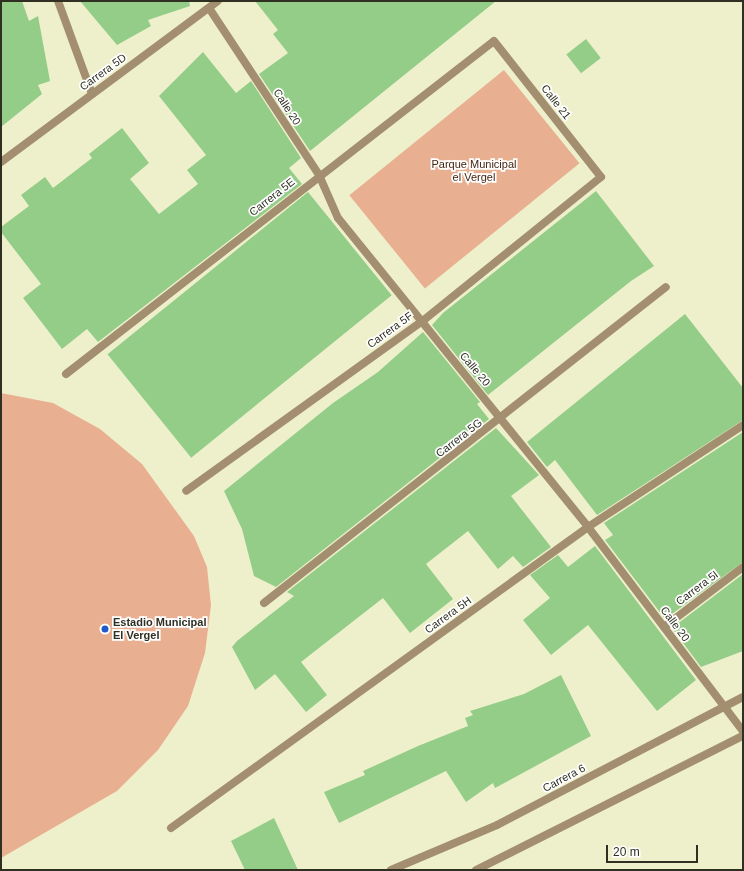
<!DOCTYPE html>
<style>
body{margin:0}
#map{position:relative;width:744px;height:871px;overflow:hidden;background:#eef0cc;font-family:Arial,sans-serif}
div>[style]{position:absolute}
.green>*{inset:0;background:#e8b091;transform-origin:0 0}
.building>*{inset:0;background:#94cd88;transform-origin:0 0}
.street>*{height:8px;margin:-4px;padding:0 4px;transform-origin:4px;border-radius:4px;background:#a38f6f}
.dots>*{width:11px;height:11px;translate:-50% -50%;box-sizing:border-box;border:2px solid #fff;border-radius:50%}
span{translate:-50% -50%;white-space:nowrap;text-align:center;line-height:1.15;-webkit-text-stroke:3.5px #fff;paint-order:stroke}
.street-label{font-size:11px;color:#2f3022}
.park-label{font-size:11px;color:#442411}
.poi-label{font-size:11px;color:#2f3022;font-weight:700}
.left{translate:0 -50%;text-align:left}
.frame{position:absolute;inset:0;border:2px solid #2f3022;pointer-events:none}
.scale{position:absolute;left:606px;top:845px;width:92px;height:18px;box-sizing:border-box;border:2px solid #2f3022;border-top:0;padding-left:5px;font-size:12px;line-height:14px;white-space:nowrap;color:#2f3022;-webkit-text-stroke:3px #fff;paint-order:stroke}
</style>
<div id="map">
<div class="green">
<i style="left:504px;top:70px;width:120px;height:199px;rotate:51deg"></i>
<i style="clip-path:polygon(1px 393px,53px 403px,100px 429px,142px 464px,194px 536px,207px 567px,211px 605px,205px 653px,188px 706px,158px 750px,117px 791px,1px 858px)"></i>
</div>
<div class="building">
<i style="clip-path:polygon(1px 1px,22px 1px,29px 21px,38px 16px,50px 81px,38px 85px,42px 94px,1px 127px)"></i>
<i style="clip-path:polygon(80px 1px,189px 1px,190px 6px,148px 20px,151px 26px,117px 45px)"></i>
<i style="clip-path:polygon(255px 1px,496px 1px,310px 151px,259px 74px,288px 53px,273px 34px,278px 30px)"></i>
<i style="left:586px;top:39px;width:24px;height:25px;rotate:52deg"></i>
<i style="clip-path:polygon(203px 52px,236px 93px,251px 81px,301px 158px,289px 168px,302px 184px,98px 342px,87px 329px,62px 349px,23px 298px,41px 284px,1px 232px,1px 227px,29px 206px,21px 195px,45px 177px,53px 188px,92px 158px,89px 154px,122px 128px,149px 163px,130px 179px,159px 214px,198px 184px,187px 170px,206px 155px,159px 96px)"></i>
<i style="clip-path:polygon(596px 191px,654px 266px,631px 281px,488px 395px,432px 325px,443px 313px)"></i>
<i style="left:308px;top:192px;width:133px;height:258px;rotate:51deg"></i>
<i style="clip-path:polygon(685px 314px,743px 388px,743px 420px,597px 515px,555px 460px,547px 467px,527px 442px)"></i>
<i style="clip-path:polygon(423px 332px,480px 402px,477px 404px,489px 419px,276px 587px,254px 576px,242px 529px,224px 491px,333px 403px,378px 372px)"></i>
<i style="clip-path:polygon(496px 428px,539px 475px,511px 496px,551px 547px,523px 567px,513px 556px,498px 569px,468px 531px,426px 564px,453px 599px,410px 633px,383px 598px,301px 662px,327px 695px,306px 712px,275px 674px,255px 690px,232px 647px,237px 641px,294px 596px,287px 592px)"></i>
<i style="clip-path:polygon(743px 432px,743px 562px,665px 619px,605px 540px,613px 535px,604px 523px)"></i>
<i style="clip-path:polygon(595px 546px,696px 680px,657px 711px,588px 625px,551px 655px,523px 620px,550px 598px,530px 575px,558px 555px,568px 567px)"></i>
<i style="clip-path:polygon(743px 574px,743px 651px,701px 667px,672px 628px)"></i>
<i style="clip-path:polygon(561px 675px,591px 736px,495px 788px,493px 783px,466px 802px,446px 771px,339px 823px,324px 792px,365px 775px,363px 771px,418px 746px,468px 726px,465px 718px,473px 715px,470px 711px,524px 694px)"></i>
<i style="clip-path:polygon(274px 818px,298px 870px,245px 870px,231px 841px)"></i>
</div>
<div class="street">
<i style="left:58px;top:1px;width:99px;rotate:69.9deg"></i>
<i style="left:209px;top:8px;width:200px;rotate:56.6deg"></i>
<i style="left:319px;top:175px;width:47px;rotate:66.2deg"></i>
<i style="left:338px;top:218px;width:397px;rotate:51deg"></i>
<i style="left:588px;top:527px;width:256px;rotate:52.8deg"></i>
<i style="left:1px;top:162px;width:270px;rotate:-36.6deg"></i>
<i style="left:66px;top:374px;width:542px;rotate:-37.88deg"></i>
<i style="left:494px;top:41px;width:173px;rotate:51.8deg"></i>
<i style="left:601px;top:177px;width:231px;rotate:141.1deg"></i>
<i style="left:421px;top:322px;width:289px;rotate:144.3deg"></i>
<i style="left:264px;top:603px;width:511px;rotate:-38.17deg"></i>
<i style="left:664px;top:627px;width:99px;rotate:-37.2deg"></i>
<i style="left:171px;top:828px;width:514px;rotate:-35.82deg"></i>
<i style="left:588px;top:527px;width:186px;rotate:-33.3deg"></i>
<i style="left:391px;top:870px;width:115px;rotate:-23deg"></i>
<i style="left:497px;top:825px;width:277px;rotate:-27.5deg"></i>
<i style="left:476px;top:870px;width:299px;rotate:-26.7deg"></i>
</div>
<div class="dots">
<i style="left:105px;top:629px;background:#1e5bc7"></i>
</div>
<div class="street-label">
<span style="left:103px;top:72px;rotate:-36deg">Carrera 5D</span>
<span style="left:556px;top:102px;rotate:52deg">Calle 21</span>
<span style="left:287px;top:107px;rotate:57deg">Calle 20</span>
<span style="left:272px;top:197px;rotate:-38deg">Carrera 5E</span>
<span style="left:390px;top:330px;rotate:-36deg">Carrera 5F</span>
<span style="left:475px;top:369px;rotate:50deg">Calle 20</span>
<span style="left:459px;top:438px;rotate:-38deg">Carrera 5G</span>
<span style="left:697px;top:588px;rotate:-37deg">Carrera 5I</span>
<span style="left:448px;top:615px;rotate:-36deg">Carrera 5H</span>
<span style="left:675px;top:624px;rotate:53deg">Calle 20</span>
<span style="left:564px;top:778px;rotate:-28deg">Carrera 6</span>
</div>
<div class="park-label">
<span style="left:474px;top:171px">Parque Municipal<br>el Vergel</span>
</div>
<div class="poi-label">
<span class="left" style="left:113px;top:629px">Estadio Municipal<br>El Vergel</span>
</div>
<div class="frame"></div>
<div class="scale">20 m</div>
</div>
